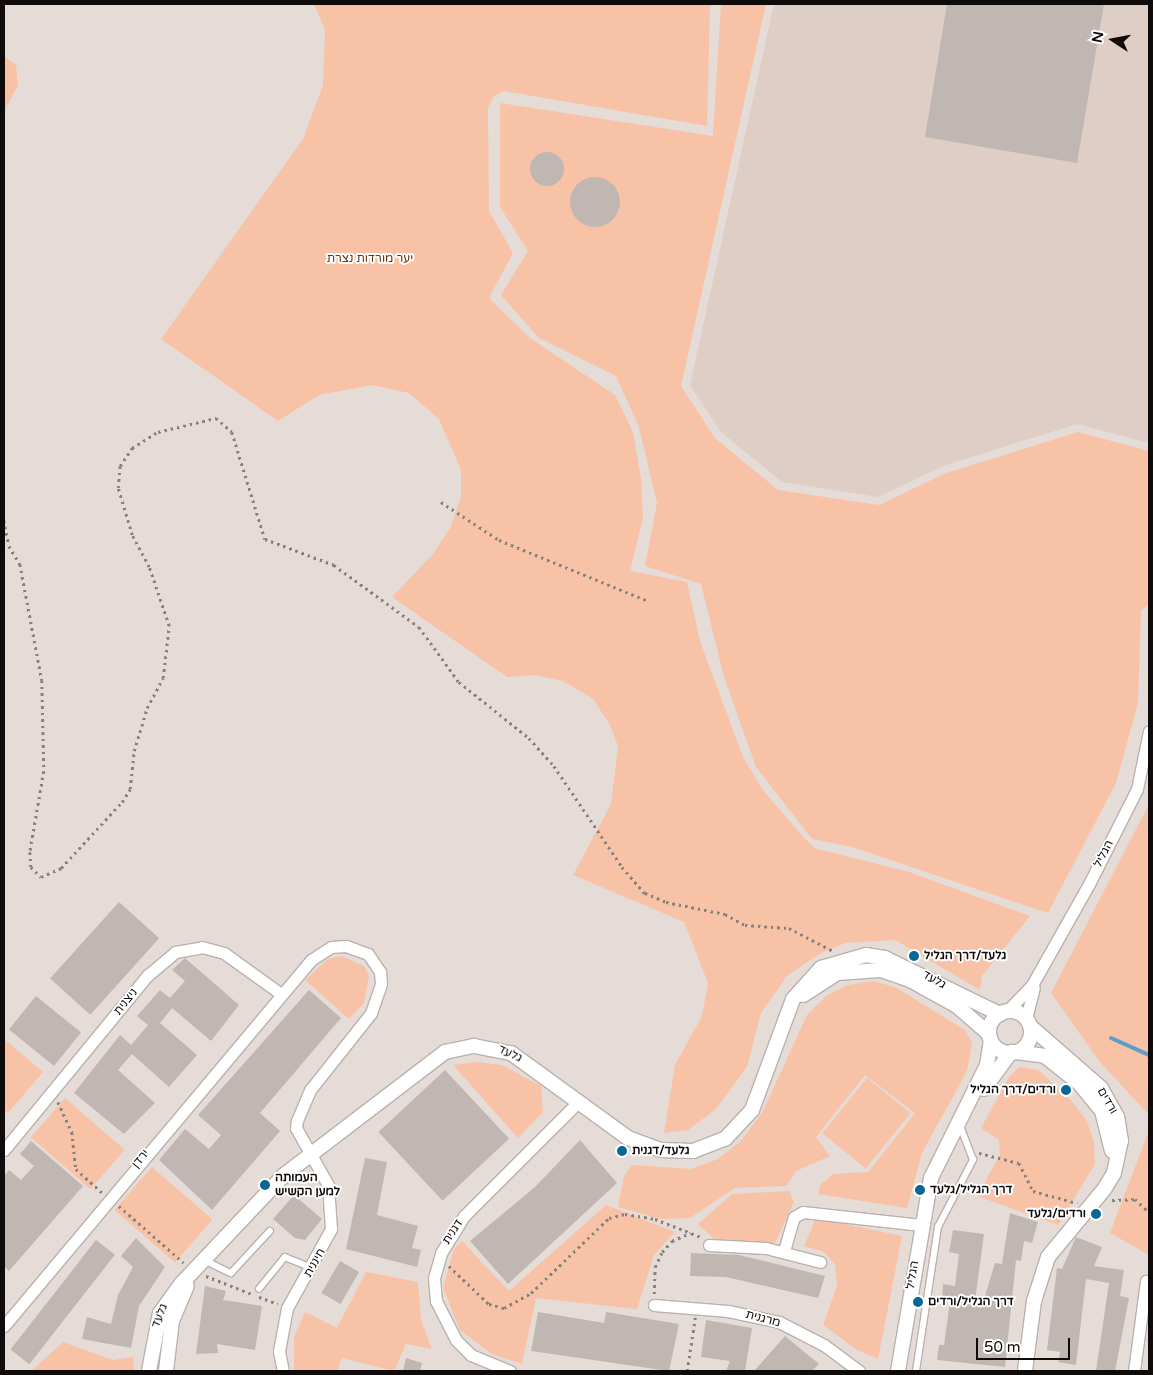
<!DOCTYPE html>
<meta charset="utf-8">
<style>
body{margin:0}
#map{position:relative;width:1153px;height:1375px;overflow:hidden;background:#e5dcd7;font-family:"Varela Round","Noto Sans Hebrew",sans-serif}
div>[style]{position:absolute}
.built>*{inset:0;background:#dfcec5}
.green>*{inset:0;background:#f8c2a6;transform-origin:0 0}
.stream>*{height:4px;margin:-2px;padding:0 2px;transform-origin:2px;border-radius:2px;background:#5b9eca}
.building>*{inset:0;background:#c0b7b3;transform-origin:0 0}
.round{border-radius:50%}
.path>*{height:2.5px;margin-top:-1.25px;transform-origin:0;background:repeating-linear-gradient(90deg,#87817d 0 2.5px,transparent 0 6.5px)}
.roads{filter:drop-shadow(1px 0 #bab1ad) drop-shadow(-1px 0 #bab1ad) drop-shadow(0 1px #bab1ad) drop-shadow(0 -1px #bab1ad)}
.service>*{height:5.5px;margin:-2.75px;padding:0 2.75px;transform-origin:2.75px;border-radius:2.75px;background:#fff}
.minor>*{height:11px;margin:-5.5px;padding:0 5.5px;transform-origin:5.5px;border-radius:5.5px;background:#fff}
.tertiary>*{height:14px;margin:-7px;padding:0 7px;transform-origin:7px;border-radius:7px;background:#fff}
.tertiary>.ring{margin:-7px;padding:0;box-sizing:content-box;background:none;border:14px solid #fff;border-radius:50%}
.dots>*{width:14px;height:14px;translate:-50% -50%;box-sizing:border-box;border:2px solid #fff;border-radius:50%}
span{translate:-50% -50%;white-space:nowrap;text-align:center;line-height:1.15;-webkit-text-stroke:4px #fff;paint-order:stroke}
.park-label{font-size:12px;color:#6c2f05}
.street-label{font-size:12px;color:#0e0b0a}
.poi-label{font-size:12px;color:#0e0b0a;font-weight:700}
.left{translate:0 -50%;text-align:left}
.right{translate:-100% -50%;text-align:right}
.frame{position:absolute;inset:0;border:5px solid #0e0b0a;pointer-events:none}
.north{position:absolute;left:1088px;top:15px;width:50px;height:50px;-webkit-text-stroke:4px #fff;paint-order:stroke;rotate:281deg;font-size:14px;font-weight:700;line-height:20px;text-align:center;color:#0e0b0a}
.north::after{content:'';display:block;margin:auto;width:18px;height:22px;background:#0e0b0a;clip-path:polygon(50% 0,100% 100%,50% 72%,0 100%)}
.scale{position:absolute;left:976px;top:1338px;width:94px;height:22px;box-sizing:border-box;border:2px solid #0e0b0a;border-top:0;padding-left:6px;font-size:15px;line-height:18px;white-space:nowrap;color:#0e0b0a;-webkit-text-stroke:4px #fff;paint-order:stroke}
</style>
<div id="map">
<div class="built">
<i style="clip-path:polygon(774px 4px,1149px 4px,1149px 443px,1077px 424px,943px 466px,878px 497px,782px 482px,721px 432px,690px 385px)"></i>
</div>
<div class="green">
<i style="clip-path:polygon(314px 4px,710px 4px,707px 126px,503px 91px,494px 96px,488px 108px,489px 211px,513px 253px,489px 298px,530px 338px,615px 395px,633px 432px,641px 478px,643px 518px,630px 571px,687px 582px,700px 641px,743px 757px,762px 789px,799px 832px,814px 848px,909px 872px,1030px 916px,982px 976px,980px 990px,895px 940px,845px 943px,821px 953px,787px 976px,761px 1013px,747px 1067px,715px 1110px,688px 1130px,664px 1133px,675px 1065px,702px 1016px,708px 983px,684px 922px,573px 875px,611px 804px,618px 746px,610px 725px,593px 699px,563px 681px,534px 675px,507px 677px,392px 597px,433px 554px,450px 528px,461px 497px,461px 470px,439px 419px,409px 393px,372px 385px,319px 395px,278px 421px,161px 339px,303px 139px,323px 85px,325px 30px)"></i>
<i style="clip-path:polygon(721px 4px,766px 4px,681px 386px,715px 438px,778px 490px,879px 505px,946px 473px,1078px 432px,1149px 451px,1149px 604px,1141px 611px,1138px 703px,1116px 783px,1048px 913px,852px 847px,812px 839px,756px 767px,724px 677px,701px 584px,645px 566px,657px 503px,639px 427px,616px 376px,539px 338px,501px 295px,528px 251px,500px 207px,500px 103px,713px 136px)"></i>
<i style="clip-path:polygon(4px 56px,16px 65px,18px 85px,4px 112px)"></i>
<i style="clip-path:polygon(1149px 804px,1149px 1115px,1099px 1061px,1051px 993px)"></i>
<i style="clip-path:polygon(342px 956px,364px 966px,369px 976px,364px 1003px,349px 1019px,305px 980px,328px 959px)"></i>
<i style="clip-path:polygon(873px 981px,895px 987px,965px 1030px,972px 1043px,967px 1071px,922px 1153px,907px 1208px,818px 1194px,820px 1185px,833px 1174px,868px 1172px,915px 1113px,865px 1075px,816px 1137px,830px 1156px,796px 1171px,786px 1186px,735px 1188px,690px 1218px,660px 1219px,618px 1207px,624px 1176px,632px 1165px,691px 1169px,718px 1159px,741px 1141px,762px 1113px,807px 1015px,826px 996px,848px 985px)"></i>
<i style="clip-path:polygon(4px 1039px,43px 1072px,8px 1113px,4px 1110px)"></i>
<i style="clip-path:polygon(477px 1062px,502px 1065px,541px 1086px,543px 1112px,518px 1138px,453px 1065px)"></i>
<i style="clip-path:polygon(1019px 1067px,1038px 1070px,1070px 1099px,1087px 1121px,1094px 1142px,1095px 1164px,1058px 1225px,977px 1196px,1000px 1155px,999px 1140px,981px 1128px,1009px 1077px)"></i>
<i style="left:867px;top:1078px;width:56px;height:71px;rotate:39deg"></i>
<i style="left:65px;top:1098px;width:79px;height:52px;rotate:41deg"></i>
<i style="clip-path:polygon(1148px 1133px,1149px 1134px,1149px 1255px,1110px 1233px)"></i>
<i style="left:152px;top:1167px;width:80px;height:57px;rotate:41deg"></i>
<i style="clip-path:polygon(789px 1191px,794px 1202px,775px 1243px,714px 1239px,698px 1224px,732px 1194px)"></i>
<i style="clip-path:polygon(606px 1205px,675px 1232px,654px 1255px,637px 1309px,536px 1298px,522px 1364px,492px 1354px,460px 1330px,443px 1288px,454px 1249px,462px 1241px,509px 1291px)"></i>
<i style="clip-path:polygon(816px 1218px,902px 1236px,878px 1359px,857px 1350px,823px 1325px,837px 1286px,835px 1265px,824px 1252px,804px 1246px)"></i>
<i style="clip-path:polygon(366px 1272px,418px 1282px,421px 1320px,432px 1349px,406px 1344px,394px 1371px,342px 1358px,337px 1371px,294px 1371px,294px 1337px,305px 1312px,337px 1328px)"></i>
<i style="clip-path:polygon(63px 1342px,113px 1360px,133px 1357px,134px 1371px,31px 1371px)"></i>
</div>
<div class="stream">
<i style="left:1111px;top:1038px;width:42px;rotate:24.1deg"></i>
</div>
<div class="building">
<i style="clip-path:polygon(947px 4px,1104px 4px,1077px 163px,925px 137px)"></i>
<i class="round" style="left:530px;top:152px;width:34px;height:34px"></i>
<i class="round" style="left:570px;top:177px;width:50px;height:50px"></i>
<i style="left:119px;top:902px;width:54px;height:103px;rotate:42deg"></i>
<i style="clip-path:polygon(185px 958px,239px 1005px,211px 1041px,172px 1008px,160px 1023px,197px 1055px,169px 1087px,132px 1054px,118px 1070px,155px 1103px,124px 1134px,74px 1093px,120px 1035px,131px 1045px,148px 1025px,137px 1016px,160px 990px,170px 998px,185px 981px,172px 970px)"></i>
<i style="clip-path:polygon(309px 990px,341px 1018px,260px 1113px,280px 1131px,212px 1210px,159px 1160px,185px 1129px,209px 1149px,221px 1135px,198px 1115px)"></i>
<i style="left:36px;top:996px;width:58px;height:43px;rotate:39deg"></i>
<i style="left:445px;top:1070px;width:94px;height:91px;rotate:47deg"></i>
<i style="clip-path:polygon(580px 1140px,617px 1183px,508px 1284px,470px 1241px,535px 1187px)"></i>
<i style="clip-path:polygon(31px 1141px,83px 1186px,9px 1271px,4px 1266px,4px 1176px,9px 1170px,21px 1180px,34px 1166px,20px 1154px)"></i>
<i style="clip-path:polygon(365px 1158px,387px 1162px,377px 1215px,418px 1226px,412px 1248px,421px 1250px,417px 1267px,346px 1249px)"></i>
<i style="clip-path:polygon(294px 1195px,322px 1219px,305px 1240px,295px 1238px,273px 1219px)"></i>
<i style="clip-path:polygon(1010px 1213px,1038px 1222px,1032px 1243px,1024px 1241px,1021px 1261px,1016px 1260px,1005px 1367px,937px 1360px,939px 1345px,944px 1345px,950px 1301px,942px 1300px,943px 1284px,955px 1286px,959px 1254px,949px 1252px,953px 1230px,984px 1234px,975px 1301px,983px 1302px,995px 1263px,1002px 1264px)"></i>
<i style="clip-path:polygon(1076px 1237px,1102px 1247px,1094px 1266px,1124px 1270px,1120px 1296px,1129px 1298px,1115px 1371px,1096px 1371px,1109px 1283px,1086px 1279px,1076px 1365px,1058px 1362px,1060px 1352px,1047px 1350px,1057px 1268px,1062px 1269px)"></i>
<i style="clip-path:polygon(136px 1238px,165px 1267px,139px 1306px,131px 1348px,82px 1339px,87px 1317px,111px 1324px,118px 1295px,133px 1267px,121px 1256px)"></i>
<i style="left:96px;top:1240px;width:24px;height:139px;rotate:38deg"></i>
<i style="clip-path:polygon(691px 1253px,739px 1255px,825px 1276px,818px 1298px,726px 1277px,690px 1276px)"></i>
<i style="left:340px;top:1261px;width:22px;height:37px;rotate:30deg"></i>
<i style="clip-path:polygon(205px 1286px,226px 1291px,223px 1300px,262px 1306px,255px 1350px,217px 1344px,218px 1353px,196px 1354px)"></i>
<i style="clip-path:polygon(538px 1312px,604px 1323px,606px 1312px,679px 1324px,669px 1371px,531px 1351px)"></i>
<i style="clip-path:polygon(706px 1320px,752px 1328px,745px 1371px,726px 1371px,730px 1361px,701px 1357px)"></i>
<i style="clip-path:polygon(785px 1336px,819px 1364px,812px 1371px,754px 1371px)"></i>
<i style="clip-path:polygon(406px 1358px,422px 1363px,420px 1371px,403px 1371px)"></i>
</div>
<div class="path">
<i style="left:441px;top:502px;width:69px;rotate:33.2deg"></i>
<i style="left:499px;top:540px;width:159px;rotate:22.2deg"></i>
<i style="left:4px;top:520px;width:26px;rotate:79deg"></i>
<i style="left:9px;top:546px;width:21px;rotate:59deg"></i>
<i style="left:20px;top:564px;width:118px;rotate:79.3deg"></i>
<i style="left:42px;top:680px;width:91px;rotate:88.7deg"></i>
<i style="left:44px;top:771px;width:82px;rotate:99.8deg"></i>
<i style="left:30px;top:852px;width:15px;rotate:86deg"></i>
<i style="left:31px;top:867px;width:14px;rotate:45deg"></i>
<i style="left:41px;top:877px;width:22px;rotate:-24deg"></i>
<i style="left:61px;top:868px;width:90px;rotate:-47.3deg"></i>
<i style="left:122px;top:802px;width:15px;rotate:-58deg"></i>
<i style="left:130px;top:789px;width:38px;rotate:-84deg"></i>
<i style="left:134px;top:751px;width:45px;rotate:-73.2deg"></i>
<i style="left:147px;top:708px;width:34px;rotate:-62deg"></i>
<i style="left:163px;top:678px;width:52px;rotate:-83.4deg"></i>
<i style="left:169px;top:626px;width:62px;rotate:-108.7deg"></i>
<i style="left:149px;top:567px;width:36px;rotate:-118deg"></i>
<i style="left:132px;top:535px;width:49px;rotate:-106.6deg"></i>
<i style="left:118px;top:488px;width:22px;rotate:-85deg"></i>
<i style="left:120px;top:466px;width:22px;rotate:-56deg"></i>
<i style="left:132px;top:448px;width:31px;rotate:-32deg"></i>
<i style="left:158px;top:432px;width:60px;rotate:-13.6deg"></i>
<i style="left:216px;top:418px;width:21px;rotate:41deg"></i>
<i style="left:232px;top:432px;width:112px;rotate:72.9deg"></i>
<i style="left:265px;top:539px;width:74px;rotate:20.6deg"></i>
<i style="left:334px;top:565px;width:105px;rotate:36.1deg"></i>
<i style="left:419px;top:627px;width:68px;rotate:54deg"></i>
<i style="left:459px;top:682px;width:90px;rotate:38.7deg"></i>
<i style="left:529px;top:738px;width:38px;rotate:48deg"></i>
<i style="left:554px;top:766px;width:122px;rotate:56deg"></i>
<i style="left:622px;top:867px;width:35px;rotate:49deg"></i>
<i style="left:645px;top:893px;width:23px;rotate:23deg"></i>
<i style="left:666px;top:902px;width:60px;rotate:11.5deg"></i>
<i style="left:725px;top:914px;width:23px;rotate:29deg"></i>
<i style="left:745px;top:925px;width:44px;rotate:3.9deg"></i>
<i style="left:789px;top:928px;width:50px;rotate:27.6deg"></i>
<i style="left:58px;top:1102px;width:33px;rotate:65deg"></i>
<i style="left:72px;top:1132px;width:37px;rotate:84deg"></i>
<i style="left:76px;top:1169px;width:36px;rotate:42deg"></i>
<i style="left:979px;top:1153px;width:41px;rotate:14deg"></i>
<i style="left:1019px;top:1163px;width:31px;rotate:63deg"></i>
<i style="left:1033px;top:1191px;width:46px;rotate:15.3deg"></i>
<i style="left:1112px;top:1200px;width:23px;rotate:-2deg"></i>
<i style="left:1135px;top:1199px;width:19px;rotate:43deg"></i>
<i style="left:119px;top:1206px;width:86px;rotate:41.2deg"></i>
<i style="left:449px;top:1266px;width:55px;rotate:43.5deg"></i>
<i style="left:489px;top:1304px;width:16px;rotate:15deg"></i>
<i style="left:504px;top:1308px;width:31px;rotate:-29deg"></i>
<i style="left:531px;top:1293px;width:108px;rotate:-43.9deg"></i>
<i style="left:609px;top:1218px;width:16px;rotate:-14deg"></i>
<i style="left:625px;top:1214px;width:30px;rotate:9deg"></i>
<i style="left:655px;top:1219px;width:49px;rotate:21.4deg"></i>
<i style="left:206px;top:1276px;width:49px;rotate:21.4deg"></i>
<i style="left:654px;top:1294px;width:27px;rotate:-88deg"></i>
<i style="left:655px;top:1267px;width:17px;rotate:-65deg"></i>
<i style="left:662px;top:1252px;width:15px;rotate:-48deg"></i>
<i style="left:672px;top:1241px;width:20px;rotate:-24deg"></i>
<i style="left:259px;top:1297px;width:20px;rotate:20deg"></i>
<i style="left:687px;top:1371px;width:54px;rotate:-81.4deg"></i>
</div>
<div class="roads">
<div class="service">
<i style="left:204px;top:1260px;width:30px;rotate:26deg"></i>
<i style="left:231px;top:1273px;width:57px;rotate:-47.1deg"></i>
<i style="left:259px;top:1289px;width:41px;rotate:-50.9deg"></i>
<i style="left:285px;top:1257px;width:29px;rotate:22deg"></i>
<i style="left:916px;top:1371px;width:146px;rotate:-81.3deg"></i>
<i style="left:938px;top:1227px;width:76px;rotate:-62.4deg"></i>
<i style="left:973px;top:1160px;width:34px;rotate:-111deg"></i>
</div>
<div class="minor">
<i style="left:1007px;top:1011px;width:36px;rotate:-46deg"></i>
<i style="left:1032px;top:985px;width:118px;rotate:-60.6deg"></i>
<i style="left:1090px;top:882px;width:104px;rotate:-63.2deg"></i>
<i style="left:1137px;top:789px;width:59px;rotate:-78.3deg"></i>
<i style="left:1026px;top:1019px;width:32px;rotate:-76deg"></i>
<i style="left:4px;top:1150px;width:227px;rotate:-50.6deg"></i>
<i style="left:148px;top:975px;width:35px;rotate:-40deg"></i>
<i style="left:175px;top:952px;width:27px;rotate:-10deg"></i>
<i style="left:202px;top:947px;width:23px;rotate:15deg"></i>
<i style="left:224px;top:953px;width:70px;rotate:35.7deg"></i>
<i style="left:709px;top:1245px;width:57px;rotate:3deg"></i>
<i style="left:766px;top:1248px;width:56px;rotate:14.5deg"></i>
<i style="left:784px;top:1251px;width:35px;rotate:-74deg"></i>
<i style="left:794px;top:1217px;width:10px;rotate:-29deg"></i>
<i style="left:803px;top:1212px;width:119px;rotate:6.3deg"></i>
<i style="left:654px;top:1305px;width:74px;rotate:4.6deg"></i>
<i style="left:728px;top:1311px;width:52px;rotate:12.2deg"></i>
<i style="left:779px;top:1322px;width:51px;rotate:27.1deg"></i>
<i style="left:824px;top:1345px;width:44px;rotate:36.6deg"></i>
<i style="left:4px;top:1326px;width:478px;rotate:-50deg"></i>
<i style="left:311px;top:960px;width:24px;rotate:-33deg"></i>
<i style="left:331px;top:947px;width:15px;rotate:-4deg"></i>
<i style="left:346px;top:946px;width:23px;rotate:20deg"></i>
<i style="left:368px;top:954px;width:22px;rotate:56deg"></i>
<i style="left:380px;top:972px;width:12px;rotate:85deg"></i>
<i style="left:381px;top:984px;width:31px;rotate:109deg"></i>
<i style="left:371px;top:1013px;width:98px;rotate:128.4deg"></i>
<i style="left:310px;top:1090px;width:33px;rotate:113deg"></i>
<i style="left:297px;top:1120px;width:8px;rotate:97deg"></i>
<i style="left:296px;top:1128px;width:65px;rotate:60.7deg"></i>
<i style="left:328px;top:1185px;width:44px;rotate:86.1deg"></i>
<i style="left:331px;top:1229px;width:90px;rotate:119.1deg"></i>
<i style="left:287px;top:1308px;width:44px;rotate:100.5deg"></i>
<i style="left:279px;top:1351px;width:20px;rotate:79deg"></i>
<i style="left:510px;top:1371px;width:42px;rotate:-157.7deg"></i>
<i style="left:471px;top:1355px;width:21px;rotate:-135deg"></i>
<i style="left:456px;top:1340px;width:44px;rotate:-117.1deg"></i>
<i style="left:436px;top:1301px;width:23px;rotate:-95deg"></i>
<i style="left:434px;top:1278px;width:26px;rotate:-74deg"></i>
<i style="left:441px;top:1253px;width:44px;rotate:-58.1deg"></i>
<i style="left:464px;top:1216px;width:161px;rotate:-45deg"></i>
<i style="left:1134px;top:1371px;width:91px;rotate:-82.4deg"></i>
</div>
<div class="tertiary">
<i style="left:803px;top:995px;width:40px;rotate:-32.9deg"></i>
<i style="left:837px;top:973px;width:44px;rotate:-3.9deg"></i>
<i style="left:881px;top:970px;width:31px;rotate:19deg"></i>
<i style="left:910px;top:980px;width:54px;rotate:29deg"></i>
<i style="left:957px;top:1006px;width:43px;rotate:41.2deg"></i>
<i class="ring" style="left:989px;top:1011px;width:28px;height:28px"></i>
<i style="left:1017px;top:1052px;width:28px;rotate:8deg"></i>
<i style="left:1045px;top:1056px;width:45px;rotate:38.7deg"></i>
<i style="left:1080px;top:1084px;width:35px;rotate:51deg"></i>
<i style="left:1102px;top:1111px;width:41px;rotate:76deg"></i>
<i style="left:984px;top:1089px;width:46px;rotate:-53.9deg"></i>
<i style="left:149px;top:1371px;width:59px;rotate:-79.3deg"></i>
<i style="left:160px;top:1313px;width:36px;rotate:-54deg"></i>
<i style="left:181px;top:1284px;width:150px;rotate:-46.6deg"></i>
<i style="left:284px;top:1175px;width:203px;rotate:-37.4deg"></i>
<i style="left:445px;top:1052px;width:30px;rotate:-12deg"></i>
<i style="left:474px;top:1046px;width:38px;rotate:11deg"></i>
<i style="left:511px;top:1053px;width:145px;rotate:36deg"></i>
<i style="left:628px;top:1138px;width:35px;rotate:20deg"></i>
<i style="left:661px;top:1150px;width:32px;rotate:2deg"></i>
<i style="left:693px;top:1151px;width:34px;rotate:-21deg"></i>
<i style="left:725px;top:1139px;width:40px;rotate:-47deg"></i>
<i style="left:752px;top:1110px;width:118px;rotate:-69.7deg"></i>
<i style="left:793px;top:999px;width:42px;rotate:-47.9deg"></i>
<i style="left:821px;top:968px;width:47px;rotate:-16.1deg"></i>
<i style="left:866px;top:955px;width:19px;rotate:9deg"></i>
<i style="left:885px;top:958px;width:128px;rotate:26deg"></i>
<i style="left:166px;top:1371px;width:50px;rotate:-83.2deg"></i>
<i style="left:172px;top:1321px;width:38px;rotate:-67deg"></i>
<i style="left:898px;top:1371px;width:196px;rotate:-80.3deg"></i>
<i style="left:931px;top:1178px;width:126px;rotate:-63.6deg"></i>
<i style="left:987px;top:1065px;width:24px;rotate:-81deg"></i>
<i style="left:1025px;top:1371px;width:71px;rotate:-82.7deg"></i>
<i style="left:1034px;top:1301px;width:46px;rotate:-72.3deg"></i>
<i style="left:1048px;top:1257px;width:89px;rotate:-50.4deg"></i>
<i style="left:1105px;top:1188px;width:17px;rotate:-59deg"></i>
<i style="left:1114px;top:1173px;width:33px;rotate:-78deg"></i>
<i style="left:1121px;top:1141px;width:24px;rotate:-99deg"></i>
<i style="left:1117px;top:1117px;width:33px;rotate:-119deg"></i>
<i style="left:1101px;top:1088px;width:94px;rotate:-138.9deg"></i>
</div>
</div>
<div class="dots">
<i style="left:914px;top:956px;background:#086796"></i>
<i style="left:1066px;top:1090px;background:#086796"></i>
<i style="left:622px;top:1151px;background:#086796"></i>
<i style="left:265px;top:1185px;background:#086796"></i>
<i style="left:920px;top:1190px;background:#086796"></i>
<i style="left:1096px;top:1214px;background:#086796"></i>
<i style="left:918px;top:1302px;background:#086796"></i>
</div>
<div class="park-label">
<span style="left:370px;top:259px">יער מורדות נצרת</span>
</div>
<div class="street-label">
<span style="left:1104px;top:854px;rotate:-63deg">הגליל</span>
<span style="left:934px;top:980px;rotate:30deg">גלעד</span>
<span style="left:126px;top:1002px;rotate:-51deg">ניצנית</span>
<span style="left:510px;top:1054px;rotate:25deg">גלעד</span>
<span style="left:1107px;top:1101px;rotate:60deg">ורדים</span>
<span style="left:141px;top:1159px;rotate:-50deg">ירדן</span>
<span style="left:453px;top:1232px;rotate:-57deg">דגנית</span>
<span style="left:315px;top:1263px;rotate:-60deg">חיננית</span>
<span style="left:913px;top:1275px;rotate:-81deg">הגליל</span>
<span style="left:160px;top:1316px;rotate:-68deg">גלעד</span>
<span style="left:763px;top:1319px;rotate:15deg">מרגנית</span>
</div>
<div class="poi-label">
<span class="left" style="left:924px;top:956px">גלעד/דרך הגליל</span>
<span class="right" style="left:1056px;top:1090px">ורדים/דרך הגליל</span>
<span class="left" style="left:632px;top:1151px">גלעד/דגנית</span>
<span class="left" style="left:275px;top:1185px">העמותה<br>למען הקשיש</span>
<span class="left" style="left:930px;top:1190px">דרך הגליל/גלעד</span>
<span class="right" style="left:1086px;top:1214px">ורדים/גלעד</span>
<span class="left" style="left:928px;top:1302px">דרך הגליל/ורדים</span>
</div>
<div class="frame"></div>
<div class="north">N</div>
<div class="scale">50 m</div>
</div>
